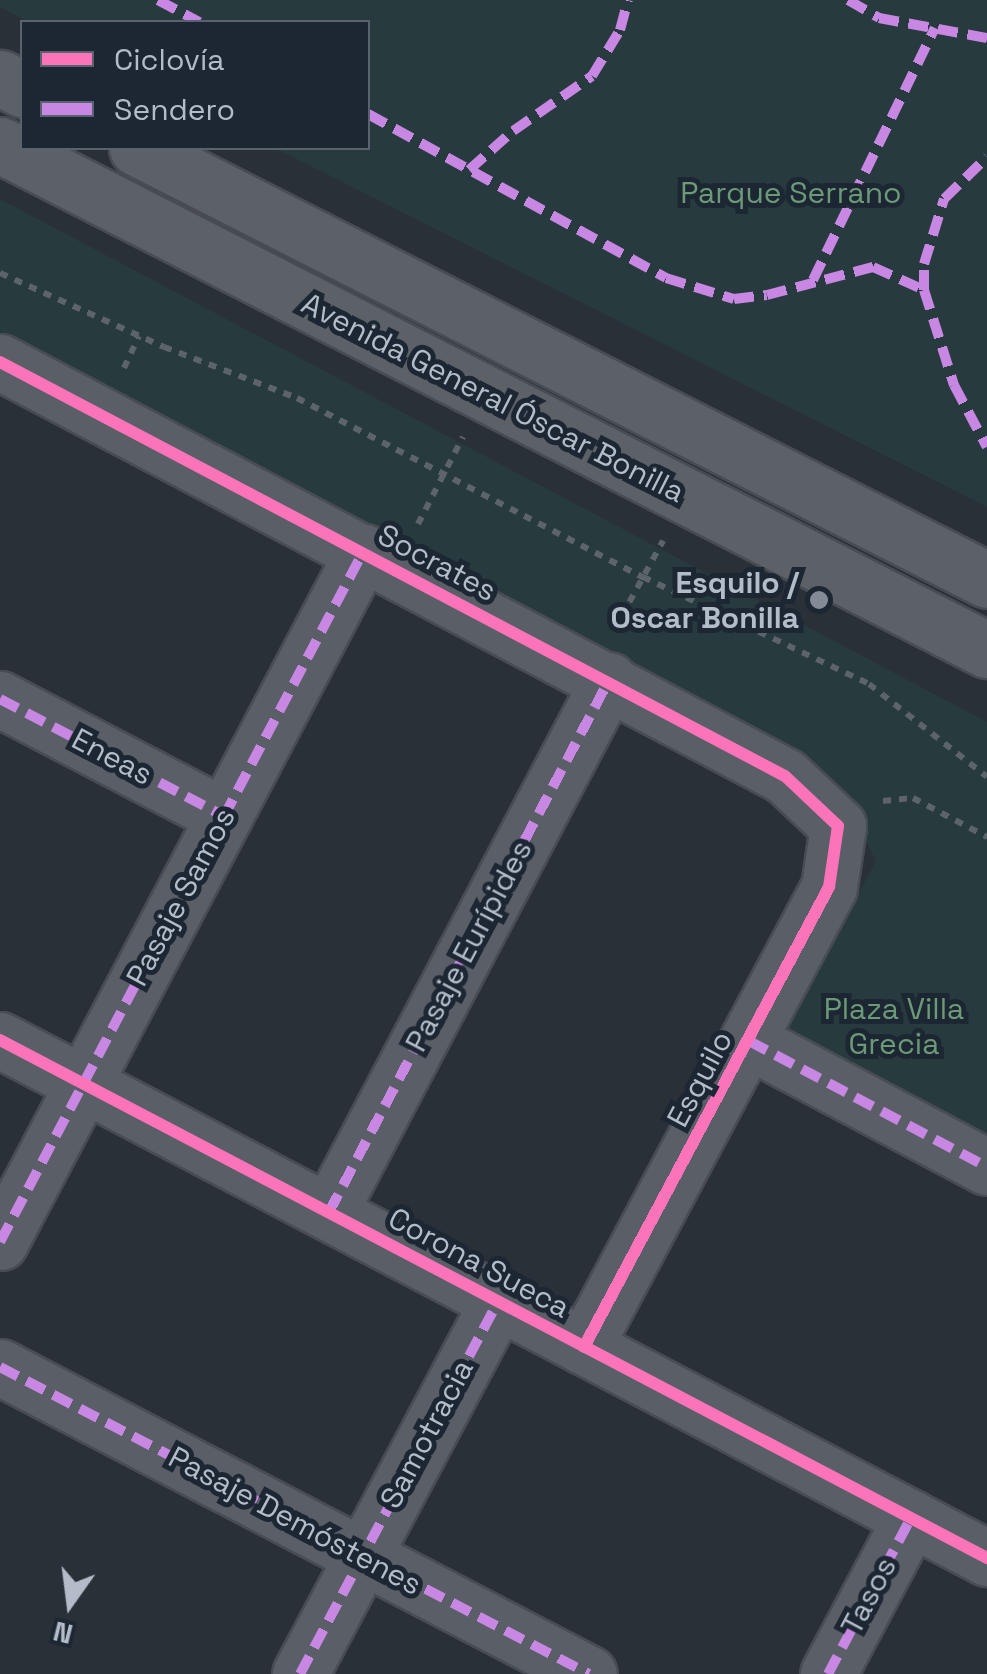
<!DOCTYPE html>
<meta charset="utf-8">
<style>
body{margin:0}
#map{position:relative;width:987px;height:1674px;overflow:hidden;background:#2a3038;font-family:"Space Grotesk",sans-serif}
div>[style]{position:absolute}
.green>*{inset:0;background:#273a3e}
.path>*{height:6px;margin-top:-3px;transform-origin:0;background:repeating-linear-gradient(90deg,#5d636a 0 8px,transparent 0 16px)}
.roads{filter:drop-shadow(2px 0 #484c53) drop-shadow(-2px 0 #484c53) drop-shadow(0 2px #484c53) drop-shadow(0 -2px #484c53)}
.minor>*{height:55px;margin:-27.5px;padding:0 27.5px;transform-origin:27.5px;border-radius:27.5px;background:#5a5e66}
.major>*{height:55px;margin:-27.5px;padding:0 27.5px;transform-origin:27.5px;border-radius:27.5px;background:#5c6168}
.quiet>*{height:10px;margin-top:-5px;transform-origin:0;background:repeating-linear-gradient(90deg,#c787e3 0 20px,transparent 0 30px)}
.cycleway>*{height:12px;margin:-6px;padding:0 6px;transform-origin:6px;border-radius:6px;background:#fb73b8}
.dots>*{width:28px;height:28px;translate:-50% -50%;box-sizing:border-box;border:5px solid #1d2633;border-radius:50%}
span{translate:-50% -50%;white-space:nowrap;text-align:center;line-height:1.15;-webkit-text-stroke:10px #1d2633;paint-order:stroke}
.park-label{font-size:30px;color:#6b9a76}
.street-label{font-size:30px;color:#b4bcc9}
.poi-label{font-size:30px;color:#b4bcc9;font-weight:700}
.right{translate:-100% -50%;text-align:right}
.legend{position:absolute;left:20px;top:20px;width:350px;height:130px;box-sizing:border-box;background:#1d2633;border:2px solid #59626f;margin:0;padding:12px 18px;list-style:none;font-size:30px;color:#b4bcc9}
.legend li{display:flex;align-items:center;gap:20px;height:50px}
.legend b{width:50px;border:2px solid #59626f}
.north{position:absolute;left:20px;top:1554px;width:100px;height:100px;-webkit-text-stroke:8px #1d2633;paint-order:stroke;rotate:194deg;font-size:28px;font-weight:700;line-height:40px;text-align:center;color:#b4bcc9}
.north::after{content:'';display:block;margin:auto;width:35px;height:45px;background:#b4bcc9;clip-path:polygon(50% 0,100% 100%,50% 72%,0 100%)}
</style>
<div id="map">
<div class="green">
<i style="clip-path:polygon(0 0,987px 0,987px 507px,275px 148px,368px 148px,368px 22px,30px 22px,0 7px)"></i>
<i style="clip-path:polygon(0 199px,987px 722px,987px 1184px,765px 1066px,876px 861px,836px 782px,0 334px)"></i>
</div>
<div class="path">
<i style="left:0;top:273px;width:180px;rotate:24.3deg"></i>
<i style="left:164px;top:347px;width:142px;rotate:21deg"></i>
<i style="left:297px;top:398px;width:390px;rotate:27.4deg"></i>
<i style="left:643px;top:577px;width:250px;rotate:25.3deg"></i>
<i style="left:869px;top:684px;width:150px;rotate:38.2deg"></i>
<i style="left:124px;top:368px;width:35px;rotate:-65deg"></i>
<i style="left:418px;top:524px;width:98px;rotate:-62.7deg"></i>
<i style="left:614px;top:630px;width:102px;rotate:-61.2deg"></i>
<i style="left:883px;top:801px;width:30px;rotate:-6deg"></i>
<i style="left:913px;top:798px;width:84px;rotate:27.8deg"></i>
</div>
<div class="roads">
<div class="minor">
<i style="left:0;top:362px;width:887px;rotate:27.81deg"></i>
<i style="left:785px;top:776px;width:73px;rotate:43.3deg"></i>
<i style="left:838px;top:826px;width:62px;rotate:98.4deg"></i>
<i style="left:829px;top:887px;width:521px;rotate:118.04deg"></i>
<i style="left:0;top:699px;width:253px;rotate:27.6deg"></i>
<i style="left:0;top:1040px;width:1115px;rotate:27.69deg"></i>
<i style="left:749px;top:1041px;width:269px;rotate:27.9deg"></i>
<i style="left:329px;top:1212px;width:601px;rotate:-62.24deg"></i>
<i style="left:0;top:1242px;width:780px;rotate:-62.25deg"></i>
<i style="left:0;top:1367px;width:664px;rotate:27.53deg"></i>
<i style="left:300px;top:1674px;width:422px;rotate:-62deg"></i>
<i style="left:828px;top:1674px;width:177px;rotate:-62deg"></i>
</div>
<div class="major">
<i style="left:0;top:78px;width:25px;rotate:27deg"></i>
<i style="left:0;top:145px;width:1109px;rotate:27.1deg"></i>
<i style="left:137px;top:148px;width:953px;rotate:26.94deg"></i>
</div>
</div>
<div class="quiet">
<i style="left:158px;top:0;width:47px;rotate:28.2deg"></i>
<i style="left:848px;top:0;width:36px;rotate:30deg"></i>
<i style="left:879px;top:18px;width:110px;rotate:10.5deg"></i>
<i style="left:368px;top:114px;width:340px;rotate:28.8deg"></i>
<i style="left:666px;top:278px;width:71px;rotate:17.2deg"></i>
<i style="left:734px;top:299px;width:33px;rotate:-7deg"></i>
<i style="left:767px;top:295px;width:110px;rotate:-14.8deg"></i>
<i style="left:873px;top:267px;width:56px;rotate:24.3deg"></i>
<i style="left:924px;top:290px;width:100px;rotate:72.5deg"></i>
<i style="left:954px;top:385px;width:70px;rotate:62deg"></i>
<i style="left:469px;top:170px;width:59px;rotate:-41.6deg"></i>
<i style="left:513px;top:131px;width:96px;rotate:-34.8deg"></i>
<i style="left:592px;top:76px;width:54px;rotate:-58.7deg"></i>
<i style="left:620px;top:30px;width:31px;rotate:-75deg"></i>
<i style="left:813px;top:280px;width:280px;rotate:-64.2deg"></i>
<i style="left:924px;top:290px;width:26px;rotate:-90deg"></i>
<i style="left:924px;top:264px;width:68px;rotate:-72.9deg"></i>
<i style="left:944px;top:199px;width:60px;rotate:-44.3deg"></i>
<i style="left:0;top:699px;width:253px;rotate:27.6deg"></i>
<i style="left:749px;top:1041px;width:269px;rotate:27.9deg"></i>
<i style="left:329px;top:1212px;width:601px;rotate:-62.24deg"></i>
<i style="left:0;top:1242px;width:780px;rotate:-62.25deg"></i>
<i style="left:0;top:1367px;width:664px;rotate:27.53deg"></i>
<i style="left:300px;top:1674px;width:422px;rotate:-62deg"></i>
<i style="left:828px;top:1674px;width:177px;rotate:-62deg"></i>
</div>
<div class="cycleway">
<i style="left:0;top:362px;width:887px;rotate:27.81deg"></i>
<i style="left:785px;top:776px;width:73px;rotate:43.3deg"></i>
<i style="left:838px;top:826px;width:62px;rotate:98.4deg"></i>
<i style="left:829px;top:887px;width:521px;rotate:118.04deg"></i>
<i style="left:0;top:1040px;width:1115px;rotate:27.69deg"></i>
</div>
<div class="dots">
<i style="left:819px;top:600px;background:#848b96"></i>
</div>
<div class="park-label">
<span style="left:791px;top:193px">Parque Serrano</span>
<span style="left:894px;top:1026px">Plaza Villa<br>Grecia</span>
</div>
<div class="street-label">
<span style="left:493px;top:398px;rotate:27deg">Avenida General Óscar Bonilla</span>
<span style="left:437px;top:563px;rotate:28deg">Socrates</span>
<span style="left:112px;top:757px;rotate:28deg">Eneas</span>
<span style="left:181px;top:897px;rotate:-62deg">Pasaje Samos</span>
<span style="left:469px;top:946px;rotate:-62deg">Pasaje Eurípides</span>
<span style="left:700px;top:1079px;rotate:-62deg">Esquilo</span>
<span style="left:479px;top:1263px;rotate:28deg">Corona Sueca</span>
<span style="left:427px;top:1434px;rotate:-62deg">Samotracia</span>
<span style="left:295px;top:1521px;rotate:28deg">Pasaje Demóstenes</span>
<span style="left:869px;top:1596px;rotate:-62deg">Tasos</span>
</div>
<div class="poi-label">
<span class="right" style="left:799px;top:600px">Esquilo /<br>Oscar Bonilla</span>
</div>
<ul class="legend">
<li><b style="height:12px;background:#fb73b8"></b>Ciclovía</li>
<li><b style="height:12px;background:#c787e3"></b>Sendero</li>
</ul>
<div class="north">N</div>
</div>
